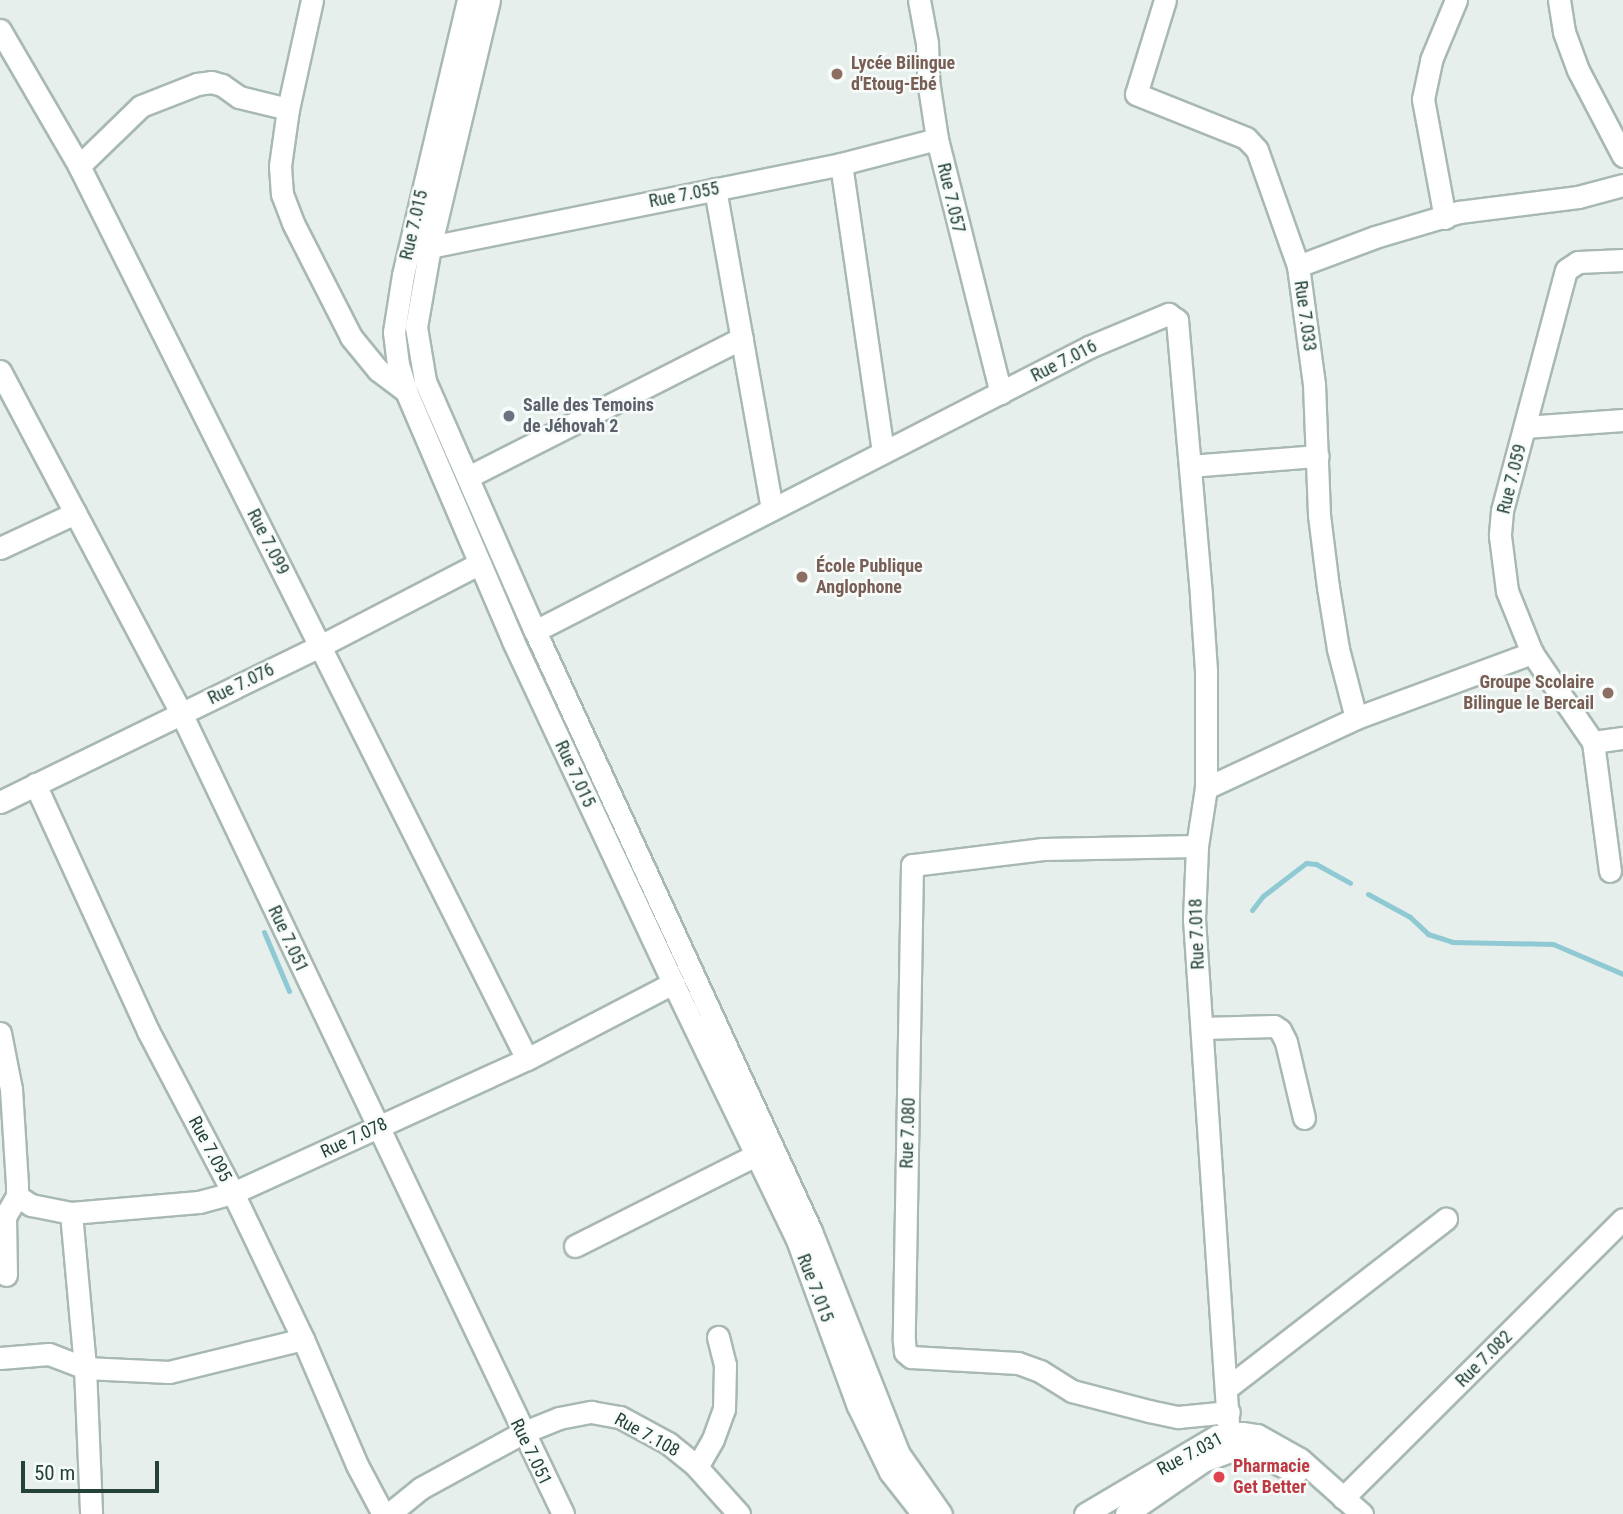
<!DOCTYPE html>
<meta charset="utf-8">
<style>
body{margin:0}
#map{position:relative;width:1623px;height:1514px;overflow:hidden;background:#e6efeb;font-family:"Roboto Condensed",sans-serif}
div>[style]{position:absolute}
.stream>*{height:5px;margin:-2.5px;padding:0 2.5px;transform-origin:2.5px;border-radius:2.5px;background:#8ec9d4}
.roads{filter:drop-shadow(2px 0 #a8b8b2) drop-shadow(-2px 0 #a8b8b2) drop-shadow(0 2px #a8b8b2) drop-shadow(0 -2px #a8b8b2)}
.street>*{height:21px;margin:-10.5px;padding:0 10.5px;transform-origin:10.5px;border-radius:10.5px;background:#fff}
.secondary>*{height:21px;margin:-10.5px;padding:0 10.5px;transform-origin:10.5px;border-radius:10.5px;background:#fff}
.dots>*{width:19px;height:19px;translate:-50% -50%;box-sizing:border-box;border:4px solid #f7fbf9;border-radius:50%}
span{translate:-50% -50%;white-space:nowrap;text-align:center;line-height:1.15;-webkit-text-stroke:5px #f7fbf9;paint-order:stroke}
.education-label{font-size:18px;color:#785e54;font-weight:700}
.left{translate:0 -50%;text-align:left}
.right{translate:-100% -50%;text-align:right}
.street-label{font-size:18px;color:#24423a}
.worship-label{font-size:18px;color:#5b616d;font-weight:700}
.health-label{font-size:18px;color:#be3a42;font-weight:700}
.scale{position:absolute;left:21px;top:1461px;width:138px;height:32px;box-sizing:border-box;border:4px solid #24423a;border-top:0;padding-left:9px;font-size:21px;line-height:24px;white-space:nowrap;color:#24423a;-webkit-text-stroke:5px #f7fbf9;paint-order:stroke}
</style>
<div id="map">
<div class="stream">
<i style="left:1368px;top:894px;width:48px;rotate:28.7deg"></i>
<i style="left:1410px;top:917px;width:25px;rotate:43deg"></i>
<i style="left:1428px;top:934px;width:25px;rotate:18deg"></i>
<i style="left:1452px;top:942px;width:101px;rotate:1.1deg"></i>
<i style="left:1553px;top:944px;width:76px;rotate:23.2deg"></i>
<i style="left:1252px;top:910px;width:18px;rotate:-52deg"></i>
<i style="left:1263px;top:896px;width:54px;rotate:-37.5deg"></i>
<i style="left:1306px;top:863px;width:10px;rotate:6deg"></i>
<i style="left:1316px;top:864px;width:39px;rotate:29deg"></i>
<i style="left:264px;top:932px;width:64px;rotate:67deg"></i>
</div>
<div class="roads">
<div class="street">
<i style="left:312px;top:0;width:112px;rotate:102.4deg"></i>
<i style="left:288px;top:109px;width:58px;rotate:98deg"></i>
<i style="left:280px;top:166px;width:28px;rotate:86deg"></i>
<i style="left:282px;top:194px;width:31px;rotate:69deg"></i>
<i style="left:293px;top:223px;width:128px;rotate:63deg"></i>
<i style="left:351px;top:337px;width:43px;rotate:50.7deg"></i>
<i style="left:378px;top:370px;width:35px;rotate:37deg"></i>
<i style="left:919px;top:0;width:44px;rotate:79.5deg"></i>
<i style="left:927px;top:43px;width:37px;rotate:88deg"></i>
<i style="left:928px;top:80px;width:60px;rotate:81.3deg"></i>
<i style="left:937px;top:139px;width:262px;rotate:75.9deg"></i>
<i style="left:1165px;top:0;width:98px;rotate:107.1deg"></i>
<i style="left:1136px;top:94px;width:118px;rotate:21.8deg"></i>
<i style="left:1246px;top:138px;width:16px;rotate:47deg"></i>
<i style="left:1257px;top:150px;width:123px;rotate:70.5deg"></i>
<i style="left:1298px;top:266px;width:119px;rotate:82.3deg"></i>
<i style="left:1314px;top:384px;width:131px;rotate:87.8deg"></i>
<i style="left:1319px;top:515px;width:73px;rotate:82.9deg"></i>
<i style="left:1328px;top:587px;width:63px;rotate:80.8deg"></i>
<i style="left:1338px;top:649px;width:71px;rotate:75.4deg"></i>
<i style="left:1559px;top:0;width:32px;rotate:81deg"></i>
<i style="left:1564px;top:32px;width:40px;rotate:69.8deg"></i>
<i style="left:1578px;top:70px;width:97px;rotate:62.4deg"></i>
<i style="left:0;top:30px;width:157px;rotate:59.8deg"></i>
<i style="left:79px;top:166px;width:999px;rotate:63.36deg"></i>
<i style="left:841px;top:164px;width:291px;rotate:81.7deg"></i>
<i style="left:79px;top:166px;width:86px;rotate:-44.1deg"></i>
<i style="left:141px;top:106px;width:60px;rotate:-21.4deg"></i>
<i style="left:197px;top:84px;width:14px;rotate:-8deg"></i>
<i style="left:211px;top:82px;width:11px;rotate:15deg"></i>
<i style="left:222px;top:85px;width:21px;rotate:35deg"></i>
<i style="left:239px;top:97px;width:50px;rotate:13.8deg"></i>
<i style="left:715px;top:189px;width:325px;rotate:79.9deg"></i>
<i style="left:1445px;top:218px;width:121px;rotate:-100.5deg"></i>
<i style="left:1423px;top:99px;width:40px;rotate:-78deg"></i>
<i style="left:1431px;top:60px;width:65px;rotate:-67.4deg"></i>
<i style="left:430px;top:247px;width:419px;rotate:-11.4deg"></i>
<i style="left:841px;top:164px;width:99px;rotate:-14.6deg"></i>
<i style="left:1623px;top:260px;width:45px;rotate:177.5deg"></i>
<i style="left:1578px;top:262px;width:14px;rotate:146deg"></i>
<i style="left:1566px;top:270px;width:249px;rotate:104.9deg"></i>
<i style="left:1502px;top:511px;width:25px;rotate:95deg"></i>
<i style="left:1500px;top:536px;width:55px;rotate:82.7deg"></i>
<i style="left:1507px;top:591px;width:67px;rotate:68deg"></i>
<i style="left:1532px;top:653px;width:108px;rotate:55.6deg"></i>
<i style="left:1593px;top:742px;width:30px;rotate:-8deg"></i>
<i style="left:1298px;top:266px;width:82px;rotate:-20.6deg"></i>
<i style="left:1375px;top:237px;width:88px;rotate:-16.6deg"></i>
<i style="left:1459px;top:212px;width:120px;rotate:-7.2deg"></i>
<i style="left:1578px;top:197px;width:47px;rotate:-14.9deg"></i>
<i style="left:0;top:371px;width:387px;rotate:62.1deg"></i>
<i style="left:181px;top:713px;width:887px;rotate:64.5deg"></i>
<i style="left:1525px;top:427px;width:98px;rotate:-4.1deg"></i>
<i style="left:1190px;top:466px;width:128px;rotate:-4.5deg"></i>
<i style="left:468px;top:477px;width:307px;rotate:-26.9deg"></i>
<i style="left:0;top:548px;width:83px;rotate:-25deg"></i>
<i style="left:535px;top:631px;width:623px;rotate:-27.14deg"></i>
<i style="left:1089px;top:347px;width:86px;rotate:-22.7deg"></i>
<i style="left:1168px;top:314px;width:11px;rotate:34deg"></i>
<i style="left:1177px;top:320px;width:278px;rotate:85deg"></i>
<i style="left:1201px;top:597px;width:74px;rotate:86.1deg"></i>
<i style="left:1206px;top:671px;width:117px;rotate:90deg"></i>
<i style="left:1593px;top:742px;width:130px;rotate:82.5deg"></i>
<i style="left:35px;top:784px;width:272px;rotate:65.4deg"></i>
<i style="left:148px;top:1031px;width:183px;rotate:62.3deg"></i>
<i style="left:233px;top:1193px;width:162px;rotate:64.4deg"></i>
<i style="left:303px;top:1339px;width:137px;rotate:66.8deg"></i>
<i style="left:357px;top:1465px;width:55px;rotate:62deg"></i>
<i style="left:0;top:802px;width:356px;rotate:-26deg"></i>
<i style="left:320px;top:646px;width:180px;rotate:-27.4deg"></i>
<i style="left:1197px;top:846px;width:154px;rotate:178.9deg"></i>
<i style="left:1043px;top:849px;width:132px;rotate:173deg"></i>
<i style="left:912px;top:865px;width:476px;rotate:91deg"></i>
<i style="left:904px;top:1341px;width:11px;rotate:85deg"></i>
<i style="left:905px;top:1352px;width:8px;rotate:40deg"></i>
<i style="left:911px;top:1357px;width:107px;rotate:3.2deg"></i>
<i style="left:1018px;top:1363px;width:23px;rotate:20deg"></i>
<i style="left:1040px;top:1371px;width:38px;rotate:32deg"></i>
<i style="left:1072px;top:1391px;width:80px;rotate:14.6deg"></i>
<i style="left:1149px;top:1411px;width:30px;rotate:12deg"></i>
<i style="left:1178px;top:1417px;width:51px;rotate:-5.6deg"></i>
<i style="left:1202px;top:1028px;width:72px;rotate:-1.6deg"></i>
<i style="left:1274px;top:1026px;width:7px;rotate:34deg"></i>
<i style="left:1280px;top:1030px;width:13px;rotate:63deg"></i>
<i style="left:1286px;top:1042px;width:78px;rotate:76.7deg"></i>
<i style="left:0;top:1033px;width:57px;rotate:78.9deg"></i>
<i style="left:11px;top:1089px;width:96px;rotate:86.4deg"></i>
<i style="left:17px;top:1185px;width:11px;rotate:90deg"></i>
<i style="left:17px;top:1196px;width:24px;rotate:120deg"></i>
<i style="left:5px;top:1217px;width:58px;rotate:89deg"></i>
<i style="left:17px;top:1196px;width:17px;rotate:33deg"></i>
<i style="left:31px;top:1205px;width:41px;rotate:11.3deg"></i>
<i style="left:71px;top:1213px;width:128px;rotate:-4.9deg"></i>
<i style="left:199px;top:1202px;width:35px;rotate:-15deg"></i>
<i style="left:233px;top:1193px;width:323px;rotate:-24.5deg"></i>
<i style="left:527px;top:1059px;width:165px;rotate:-27.5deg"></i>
<i style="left:71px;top:1213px;width:156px;rotate:84.8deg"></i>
<i style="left:85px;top:1368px;width:146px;rotate:87.6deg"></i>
<i style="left:575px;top:1246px;width:205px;rotate:-26.7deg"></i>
<i style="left:0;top:1358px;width:49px;rotate:-4.7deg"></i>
<i style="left:49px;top:1354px;width:39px;rotate:21deg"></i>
<i style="left:85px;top:1368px;width:84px;rotate:2.7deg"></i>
<i style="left:169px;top:1372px;width:138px;rotate:-13.8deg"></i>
<i style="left:1227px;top:1388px;width:277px;rotate:-37.7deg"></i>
<i style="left:1228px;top:1424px;width:506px;rotate:-93.85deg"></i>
<i style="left:1194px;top:919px;width:73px;rotate:-87.6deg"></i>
<i style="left:1197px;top:846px;width:59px;rotate:-81.2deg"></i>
<i style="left:1206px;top:788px;width:166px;rotate:-25deg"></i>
<i style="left:1356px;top:718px;width:188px;rotate:-20.3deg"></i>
<i style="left:697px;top:1467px;width:32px;rotate:-60deg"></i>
<i style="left:713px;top:1439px;width:32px;rotate:-70deg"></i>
<i style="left:724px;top:1409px;width:44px;rotate:-88.7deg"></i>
<i style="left:725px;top:1365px;width:29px;rotate:-104deg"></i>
<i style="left:1343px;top:1498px;width:395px;rotate:-44.9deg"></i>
<i style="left:389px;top:1514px;width:41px;rotate:-39.1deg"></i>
<i style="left:421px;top:1488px;width:115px;rotate:-28.6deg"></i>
<i style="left:522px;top:1433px;width:40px;rotate:-22deg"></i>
<i style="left:559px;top:1418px;width:33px;rotate:-11deg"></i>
<i style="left:591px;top:1412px;width:29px;rotate:10deg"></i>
<i style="left:620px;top:1417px;width:55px;rotate:28.4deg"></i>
<i style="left:668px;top:1443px;width:35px;rotate:39deg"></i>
<i style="left:695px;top:1465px;width:66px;rotate:48.1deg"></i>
</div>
<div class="secondary">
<i style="left:468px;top:0;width:283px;rotate:103.3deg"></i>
<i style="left:403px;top:275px;width:58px;rotate:99deg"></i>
<i style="left:394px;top:332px;width:32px;rotate:83deg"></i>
<i style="left:398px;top:364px;width:28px;rotate:73deg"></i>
<i style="left:406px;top:391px;width:272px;rotate:66.8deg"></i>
<i style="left:513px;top:641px;width:378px;rotate:64.9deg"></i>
<i style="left:673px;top:983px;width:282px;rotate:64.2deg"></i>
<i style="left:796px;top:1237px;width:180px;rotate:69.9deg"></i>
<i style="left:858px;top:1406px;width:73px;rotate:64.1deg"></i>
<i style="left:890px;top:1472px;width:53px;rotate:51.8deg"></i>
<i style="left:489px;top:0;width:254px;rotate:103.4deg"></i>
<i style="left:430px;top:247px;width:81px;rotate:99.9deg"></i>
<i style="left:416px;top:327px;width:55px;rotate:80.5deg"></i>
<i style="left:425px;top:381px;width:273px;rotate:66.3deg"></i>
<i style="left:535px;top:631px;width:660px;rotate:65.3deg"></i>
<i style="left:811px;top:1231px;width:240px;rotate:68.5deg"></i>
<i style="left:899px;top:1454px;width:73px;rotate:55deg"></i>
<i style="left:1085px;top:1514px;width:153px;rotate:-30.6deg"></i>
<i style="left:1217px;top:1436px;width:25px;rotate:-7deg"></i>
<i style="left:1242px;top:1433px;width:15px;rotate:8deg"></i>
<i style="left:1257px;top:1435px;width:49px;rotate:29.2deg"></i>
<i style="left:1300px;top:1459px;width:83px;rotate:41.6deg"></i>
<i style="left:1126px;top:1514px;width:93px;rotate:-34.5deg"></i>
<i style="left:1203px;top:1461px;width:33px;rotate:-20deg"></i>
<i style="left:1234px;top:1450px;width:21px;rotate:5deg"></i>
<i style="left:1255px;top:1452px;width:46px;rotate:27.1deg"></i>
</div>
</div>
<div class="dots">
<i style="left:837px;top:74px;background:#8d6e63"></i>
<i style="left:509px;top:416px;background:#6b7280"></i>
<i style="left:802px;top:577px;background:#8d6e63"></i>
<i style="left:1608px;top:693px;background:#8d6e63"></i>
<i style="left:1219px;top:1477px;background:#e0444e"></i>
</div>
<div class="education-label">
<span class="left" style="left:851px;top:74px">Lycée Bilingue<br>d'Etoug-Ebé</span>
<span class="left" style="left:816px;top:577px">École Publique<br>Anglophone</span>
<span class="right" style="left:1594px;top:693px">Groupe Scolaire<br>Bilingue le Bercail</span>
</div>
<div class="street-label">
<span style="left:684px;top:195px;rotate:-11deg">Rue 7.055</span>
<span style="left:951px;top:198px;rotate:77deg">Rue 7.057</span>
<span style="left:414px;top:225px;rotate:-77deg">Rue 7.015</span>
<span style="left:1305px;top:316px;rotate:82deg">Rue 7.033</span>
<span style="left:1064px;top:361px;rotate:-27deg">Rue 7.016</span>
<span style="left:1512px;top:479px;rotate:-76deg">Rue 7.059</span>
<span style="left:268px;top:542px;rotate:63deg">Rue 7.099</span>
<span style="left:241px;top:684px;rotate:-26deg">Rue 7.076</span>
<span style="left:575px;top:774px;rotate:65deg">Rue 7.015</span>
<span style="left:1197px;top:934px;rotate:-92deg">Rue 7.018</span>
<span style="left:288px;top:939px;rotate:65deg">Rue 7.051</span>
<span style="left:908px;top:1133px;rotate:-88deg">Rue 7.080</span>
<span style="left:354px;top:1138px;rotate:-25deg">Rue 7.078</span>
<span style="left:210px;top:1149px;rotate:62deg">Rue 7.095</span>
<span style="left:815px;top:1288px;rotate:69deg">Rue 7.015</span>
<span style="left:1484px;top:1359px;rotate:-45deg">Rue 7.082</span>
<span style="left:647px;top:1435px;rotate:29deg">Rue 7.108</span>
<span style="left:531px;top:1452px;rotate:64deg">Rue 7.051</span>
<span style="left:1190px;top:1454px;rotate:-28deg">Rue 7.031</span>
</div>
<div class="worship-label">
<span class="left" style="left:523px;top:416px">Salle des Temoins<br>de Jéhovah 2</span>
</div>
<div class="health-label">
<span class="left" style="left:1233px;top:1477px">Pharmacie<br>Get Better</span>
</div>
<div class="scale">50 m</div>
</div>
